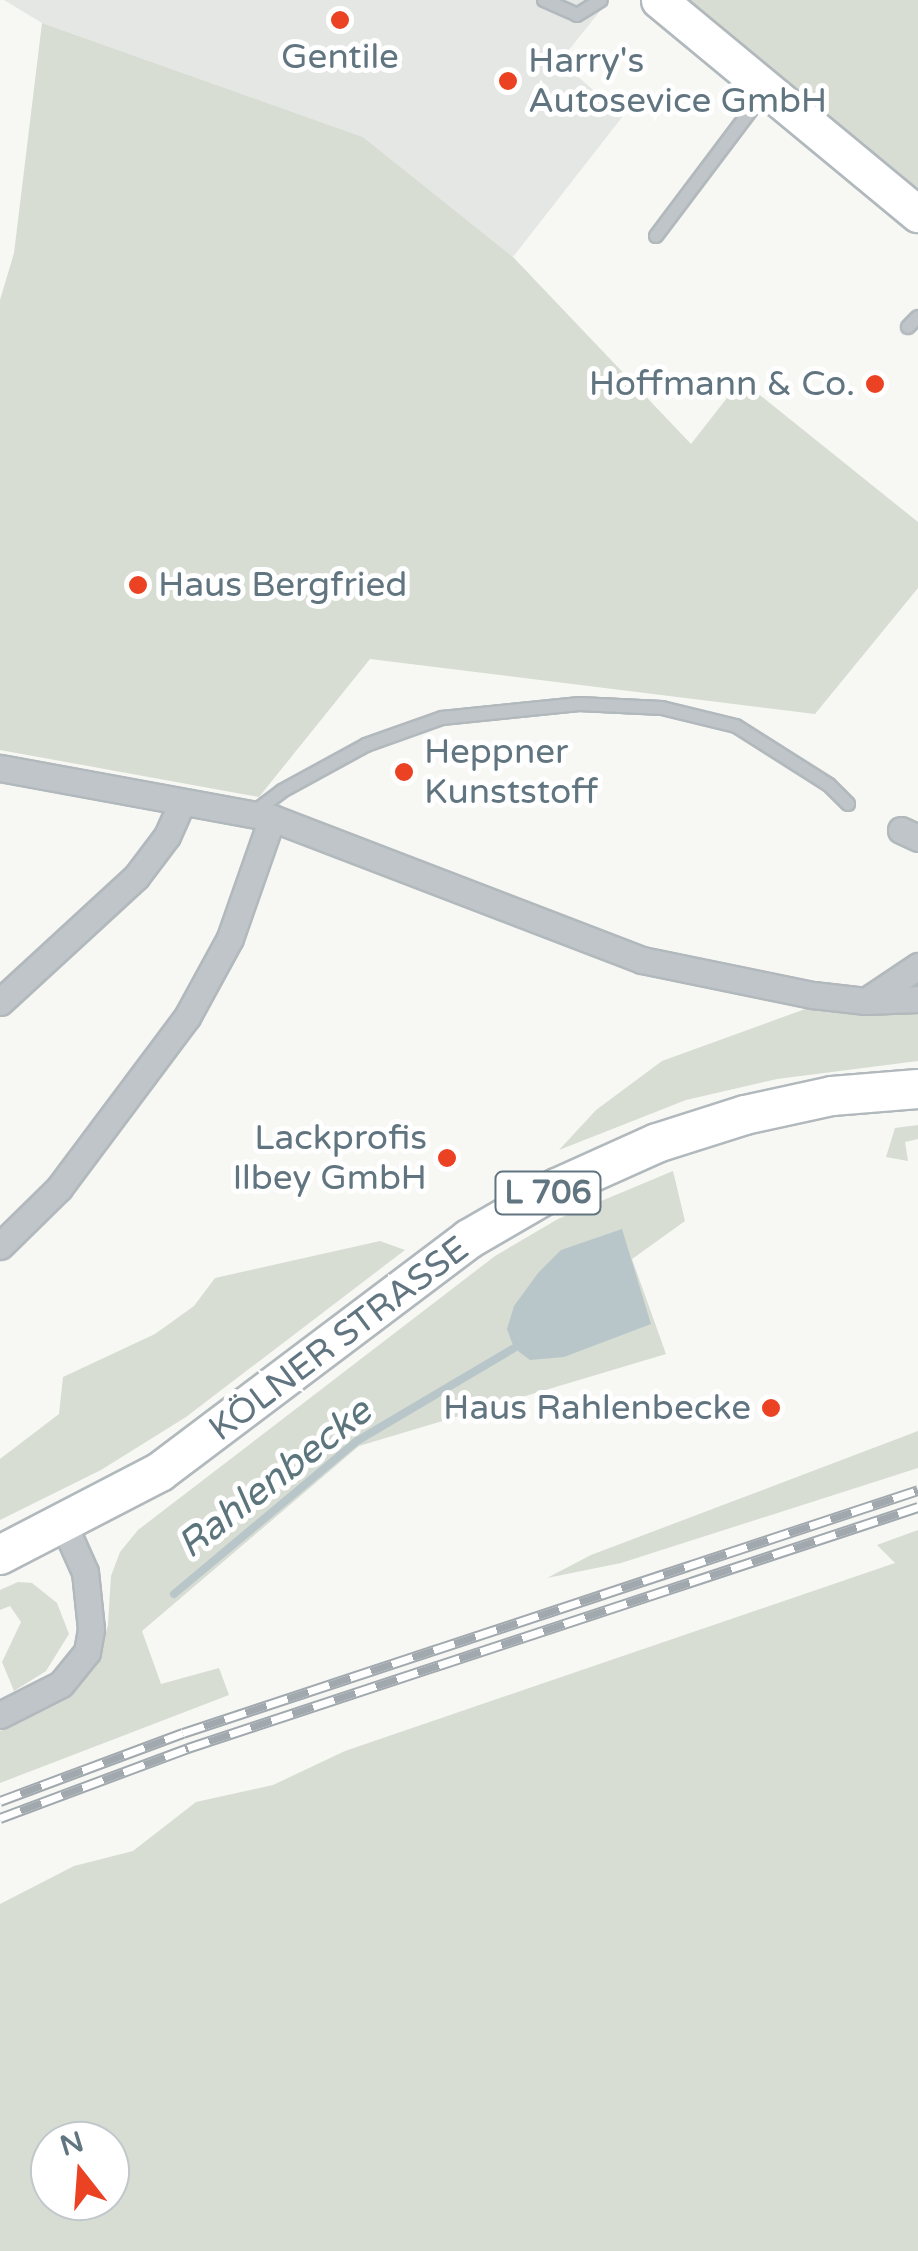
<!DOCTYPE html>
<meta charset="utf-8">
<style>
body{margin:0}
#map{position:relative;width:918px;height:2251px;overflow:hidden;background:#f7f7f4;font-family:"Varela Round",sans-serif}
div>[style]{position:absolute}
.built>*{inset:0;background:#e5e7e5}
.green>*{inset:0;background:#d7ddd3}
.water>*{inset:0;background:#b8c6ca}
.stream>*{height:8px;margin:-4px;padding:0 4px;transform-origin:4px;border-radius:4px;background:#b8c6ca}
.roads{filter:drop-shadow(2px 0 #b2b9bd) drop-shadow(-2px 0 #b2b9bd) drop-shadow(0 2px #b2b9bd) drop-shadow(0 -2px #b2b9bd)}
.lane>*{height:12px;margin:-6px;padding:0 6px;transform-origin:6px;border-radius:6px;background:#c0c5c9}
.street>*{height:25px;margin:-12.5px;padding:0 12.5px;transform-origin:12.5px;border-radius:12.5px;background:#c0c5c9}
.secondary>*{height:35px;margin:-17.5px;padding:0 17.5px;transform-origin:17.5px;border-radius:17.5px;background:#fff}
.primary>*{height:38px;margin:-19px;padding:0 19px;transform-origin:19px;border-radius:19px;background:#fff}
.rail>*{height:11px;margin-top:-5.5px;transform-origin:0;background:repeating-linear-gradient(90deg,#fff 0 22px,#a1a9ae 0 44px);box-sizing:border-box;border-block:2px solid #a1a9ae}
.dots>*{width:28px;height:28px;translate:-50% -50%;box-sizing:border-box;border:5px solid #fff;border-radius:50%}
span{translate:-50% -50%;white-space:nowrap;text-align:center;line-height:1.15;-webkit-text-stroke:10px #fff;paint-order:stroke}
.shield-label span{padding:2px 8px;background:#fff;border:2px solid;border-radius:8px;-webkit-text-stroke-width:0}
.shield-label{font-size:32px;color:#617580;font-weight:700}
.poi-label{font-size:35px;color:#617580}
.left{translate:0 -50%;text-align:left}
.right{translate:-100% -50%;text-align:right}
.street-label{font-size:35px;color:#617580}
.water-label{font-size:38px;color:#5c757c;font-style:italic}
.north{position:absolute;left:30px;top:2121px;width:100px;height:100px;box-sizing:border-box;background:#fff;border:2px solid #c0c8cc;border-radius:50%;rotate:343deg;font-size:28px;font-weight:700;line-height:40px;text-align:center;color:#617580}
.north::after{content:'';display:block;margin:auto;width:35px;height:45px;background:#ea4222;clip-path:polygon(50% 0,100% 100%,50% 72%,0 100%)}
</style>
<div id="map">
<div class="built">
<i style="clip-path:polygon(4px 0,609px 0,560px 61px,623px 116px,513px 257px,363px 137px,42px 23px)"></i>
</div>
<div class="green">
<i style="clip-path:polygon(689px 0,918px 0,918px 201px,707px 14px)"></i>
<i style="clip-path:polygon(42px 23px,363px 137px,513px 257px,691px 444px,741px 380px,918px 522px,918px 588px,815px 714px,370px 659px,259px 797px,0 750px,0 300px,14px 253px)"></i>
<i style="clip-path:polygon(918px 968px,918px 1061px,777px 1079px,686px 1100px,559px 1150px,596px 1110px,662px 1061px)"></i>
<i style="clip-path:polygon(918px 1125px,918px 1139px,905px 1142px,908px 1161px,886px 1157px,895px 1128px)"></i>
<i style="clip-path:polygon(673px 1171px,685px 1221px,632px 1259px,666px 1354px,359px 1446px,142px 1631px,161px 1684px,219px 1668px,229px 1695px,0 1783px,0 1731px,65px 1697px,97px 1661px,108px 1625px,111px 1576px,120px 1552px,138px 1530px,495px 1256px,558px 1219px)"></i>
<i style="clip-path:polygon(380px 1241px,405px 1250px,186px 1417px,101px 1470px,0 1520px,0 1459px,59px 1414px,63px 1377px,155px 1334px,194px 1306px,215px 1278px)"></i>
<i style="clip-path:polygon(918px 1431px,918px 1468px,621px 1563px,547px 1578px,591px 1555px)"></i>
<i style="clip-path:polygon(evenodd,918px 1530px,918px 2251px,0 2251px,0 1904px,74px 1866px,133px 1851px,196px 1802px,273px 1785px,345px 1751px,895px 1563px,877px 1545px,918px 1530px,50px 2141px,110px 2141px,110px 2201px,50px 2201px,50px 2141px)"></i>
<i style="clip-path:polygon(18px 1582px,32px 1583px,57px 1603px,69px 1634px,46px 1671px,14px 1691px,2px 1662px,21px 1622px,10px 1606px,0 1610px,0 1590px)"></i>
</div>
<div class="water">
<i style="clip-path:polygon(622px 1229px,651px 1324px,564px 1357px,530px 1360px,514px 1348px,507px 1329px,514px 1306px,538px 1273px,561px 1250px)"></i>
</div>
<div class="stream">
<i style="left:174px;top:1594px;width:239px;rotate:-39.9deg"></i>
<i style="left:357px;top:1441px;width:182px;rotate:-30.6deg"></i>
</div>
<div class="roads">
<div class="lane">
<i style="left:544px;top:0;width:36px;rotate:24deg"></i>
<i style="left:577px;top:15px;width:28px;rotate:-32deg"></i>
<i style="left:656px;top:236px;width:183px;rotate:-53deg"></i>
<i style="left:908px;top:327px;width:14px;rotate:-45deg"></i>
<i style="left:253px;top:813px;width:36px;rotate:-37deg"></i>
<i style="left:282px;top:791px;width:96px;rotate:-28.7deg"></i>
<i style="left:366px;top:745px;width:81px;rotate:-19.6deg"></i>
<i style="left:442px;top:718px;width:138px;rotate:-5.8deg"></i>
<i style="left:579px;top:704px;width:83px;rotate:2.8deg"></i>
<i style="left:662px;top:708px;width:76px;rotate:13.7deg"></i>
<i style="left:736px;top:726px;width:110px;rotate:32.4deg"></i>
<i style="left:829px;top:785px;width:27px;rotate:45deg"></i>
</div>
<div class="street">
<i style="left:0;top:768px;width:277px;rotate:10.4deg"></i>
<i style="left:272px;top:818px;width:396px;rotate:21deg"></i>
<i style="left:642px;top:960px;width:175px;rotate:11.6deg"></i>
<i style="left:813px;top:995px;width:53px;rotate:6.5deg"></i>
<i style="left:866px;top:1001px;width:52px;rotate:-2.2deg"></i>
<i style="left:901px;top:830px;width:19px;rotate:25deg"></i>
<i style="left:866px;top:1001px;width:63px;rotate:-33.9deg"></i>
<i style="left:0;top:1002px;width:185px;rotate:-42.6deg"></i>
<i style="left:136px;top:877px;width:51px;rotate:-52.9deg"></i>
<i style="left:167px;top:836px;width:37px;rotate:-66deg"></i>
<i style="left:0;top:1246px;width:83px;rotate:-44.5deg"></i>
<i style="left:59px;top:1188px;width:214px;rotate:-53.2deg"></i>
<i style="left:187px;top:1017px;width:90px;rotate:-61.4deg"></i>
<i style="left:230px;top:938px;width:127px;rotate:-70.7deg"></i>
<i style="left:0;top:1715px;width:68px;rotate:-26.9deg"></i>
<i style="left:61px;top:1684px;width:41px;rotate:-50.9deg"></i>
<i style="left:87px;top:1652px;width:23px;rotate:-80deg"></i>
<i style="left:91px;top:1629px;width:57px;rotate:-96deg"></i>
<i style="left:85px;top:1572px;width:51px;rotate:-114.1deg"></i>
</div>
<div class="secondary">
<i style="left:659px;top:0;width:336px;rotate:39.6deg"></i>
</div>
<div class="primary">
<i style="left:0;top:1555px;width:180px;rotate:-27.4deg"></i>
<i style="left:160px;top:1472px;width:387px;rotate:-37deg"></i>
<i style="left:469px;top:1239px;width:102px;rotate:-30.1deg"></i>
<i style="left:557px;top:1188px;width:110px;rotate:-24.2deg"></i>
<i style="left:657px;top:1143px;width:92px;rotate:-17.7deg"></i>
<i style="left:745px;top:1115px;width:89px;rotate:-12.3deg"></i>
<i style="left:832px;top:1096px;width:86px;rotate:-4.7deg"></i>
</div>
</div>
<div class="rail">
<i style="left:0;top:1801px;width:195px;rotate:-20.4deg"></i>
<i style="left:183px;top:1733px;width:774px;rotate:-18.29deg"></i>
<i style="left:0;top:1818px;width:201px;rotate:-20.4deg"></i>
<i style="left:188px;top:1748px;width:769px;rotate:-18.27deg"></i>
</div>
<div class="dots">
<i style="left:340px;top:20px;background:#ea4222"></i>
<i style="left:508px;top:81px;background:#ea4222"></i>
<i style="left:875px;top:384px;background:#ea4222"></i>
<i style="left:138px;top:585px;background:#ea4222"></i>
<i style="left:404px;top:772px;background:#ea4222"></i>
<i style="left:447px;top:1158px;background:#ea4222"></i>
<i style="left:771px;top:1408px;background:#ea4222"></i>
</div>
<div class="shield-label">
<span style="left:548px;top:1193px">L 706</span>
</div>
<div class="poi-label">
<span style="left:340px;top:57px">Gentile</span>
<span class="left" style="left:528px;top:81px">Harry's<br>Autosevice GmbH</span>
<span class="right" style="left:855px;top:384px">Hoffmann &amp; Co.</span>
<span class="left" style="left:158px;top:585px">Haus Bergfried</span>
<span class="left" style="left:424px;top:772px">Heppner<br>Kunststoff</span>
<span class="right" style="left:427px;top:1158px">Lackprofis<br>Ilbey GmbH</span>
<span class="right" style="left:751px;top:1408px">Haus Rahlenbecke</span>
</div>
<div class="street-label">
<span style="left:339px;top:1339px;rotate:-37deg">KÖLNER STRASSE</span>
</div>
<div class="water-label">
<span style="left:275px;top:1479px;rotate:-38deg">Rahlenbecke</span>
</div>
<div class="north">N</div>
</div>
